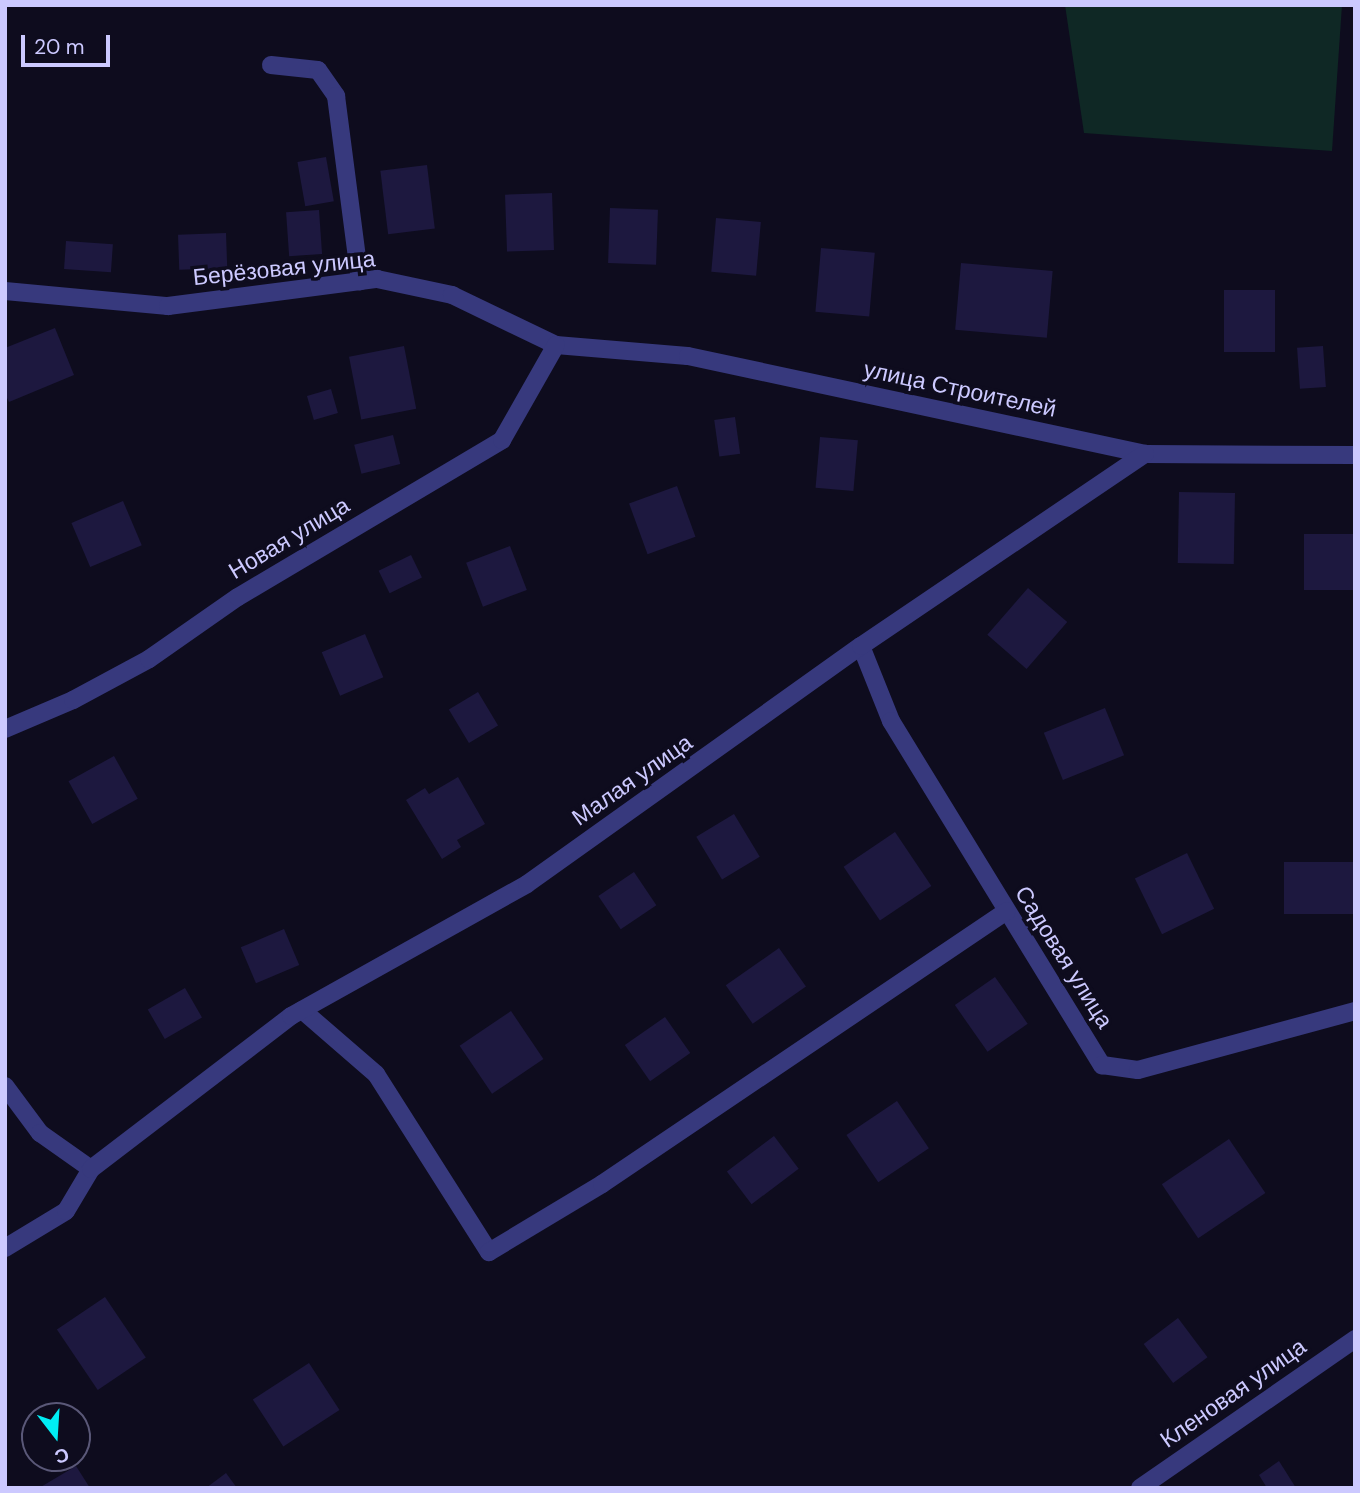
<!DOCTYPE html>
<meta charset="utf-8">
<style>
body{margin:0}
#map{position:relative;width:1360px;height:1493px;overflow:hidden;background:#0e0c1e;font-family:"DM Sans",sans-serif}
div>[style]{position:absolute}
.green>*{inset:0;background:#0f2825}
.building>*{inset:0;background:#1d183f;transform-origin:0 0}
.minor>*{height:18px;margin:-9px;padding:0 9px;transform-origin:9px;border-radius:9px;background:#37397d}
span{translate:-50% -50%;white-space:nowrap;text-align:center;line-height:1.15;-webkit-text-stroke:7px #0e0c1e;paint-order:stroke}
.street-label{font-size:23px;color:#ccc9ff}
.frame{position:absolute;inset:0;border:7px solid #ccc9ff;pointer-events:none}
.north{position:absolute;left:21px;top:1402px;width:70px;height:70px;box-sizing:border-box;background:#0e0c1e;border:2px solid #5a5878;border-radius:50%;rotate:163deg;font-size:19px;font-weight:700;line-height:28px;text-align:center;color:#ccc9ff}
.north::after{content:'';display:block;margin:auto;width:24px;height:32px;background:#00edf4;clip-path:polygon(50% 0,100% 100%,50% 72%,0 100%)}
.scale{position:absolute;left:21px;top:35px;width:89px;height:32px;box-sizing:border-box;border:4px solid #ccc9ff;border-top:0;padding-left:9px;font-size:21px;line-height:24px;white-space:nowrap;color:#ccc9ff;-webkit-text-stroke:5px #0e0c1e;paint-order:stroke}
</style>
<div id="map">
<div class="green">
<i style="clip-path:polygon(1065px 5px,1342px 5px,1332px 151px,1084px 133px)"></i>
</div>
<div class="building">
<i style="left:326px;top:157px;width:45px;height:29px;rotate:80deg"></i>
<i style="left:427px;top:165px;width:64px;height:47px;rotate:83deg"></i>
<i style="left:552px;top:193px;width:57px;height:47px;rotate:88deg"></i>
<i style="left:610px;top:208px;width:48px;height:55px;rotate:2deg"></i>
<i style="left:319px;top:210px;width:44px;height:33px;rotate:86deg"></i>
<i style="left:716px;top:218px;width:45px;height:54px;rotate:5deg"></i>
<i style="left:226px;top:233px;width:35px;height:48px;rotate:88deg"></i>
<i style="left:66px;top:241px;width:47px;height:28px;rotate:4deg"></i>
<i style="left:821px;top:248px;width:54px;height:64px;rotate:5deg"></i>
<i style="left:961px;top:263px;width:92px;height:67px;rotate:5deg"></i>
<i style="left:1224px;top:290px;width:51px;height:62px"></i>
<i style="clip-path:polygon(55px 328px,74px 375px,9px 402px,5px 394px,5px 348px)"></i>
<i style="left:404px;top:346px;width:64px;height:56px;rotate:79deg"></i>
<i style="left:1323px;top:346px;width:41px;height:26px;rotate:86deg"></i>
<i style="left:331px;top:389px;width:25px;height:25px;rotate:74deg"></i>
<i style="left:735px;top:417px;width:37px;height:21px;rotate:82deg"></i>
<i style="left:393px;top:435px;width:30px;height:40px;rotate:76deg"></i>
<i style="left:820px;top:437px;width:38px;height:51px;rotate:5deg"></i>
<i style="left:677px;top:486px;width:54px;height:51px;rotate:70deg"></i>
<i style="left:1179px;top:492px;width:56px;height:71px;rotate:1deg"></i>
<i style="left:123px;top:501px;width:48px;height:56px;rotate:67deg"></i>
<i style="left:1355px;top:534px;width:56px;height:51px;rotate:90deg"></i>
<i style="left:510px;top:546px;width:47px;height:47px;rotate:69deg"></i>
<i style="left:411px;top:555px;width:25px;height:36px;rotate:64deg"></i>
<i style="left:1028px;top:588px;width:52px;height:62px;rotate:41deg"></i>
<i style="left:365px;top:634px;width:47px;height:47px;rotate:67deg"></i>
<i style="left:478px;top:692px;width:39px;height:34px;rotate:59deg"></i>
<i style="left:1105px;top:708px;width:51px;height:66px;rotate:68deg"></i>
<i style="left:114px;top:756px;width:49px;height:52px;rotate:61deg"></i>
<i style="clip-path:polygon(458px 777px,485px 824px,457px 840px,461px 847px,442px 859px,406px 800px,425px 788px,429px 794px)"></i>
<i style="left:734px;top:814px;width:50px;height:44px;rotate:59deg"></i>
<i style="left:895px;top:832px;width:65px;height:62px;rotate:56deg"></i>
<i style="left:1187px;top:853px;width:62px;height:58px;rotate:64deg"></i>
<i style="left:1355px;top:862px;width:52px;height:71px;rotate:90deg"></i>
<i style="left:634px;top:872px;width:40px;height:43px;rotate:56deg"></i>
<i style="left:284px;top:929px;width:39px;height:47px;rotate:67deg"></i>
<i style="left:779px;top:948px;width:47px;height:65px;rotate:55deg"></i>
<i style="left:995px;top:977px;width:57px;height:49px;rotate:55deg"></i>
<i style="left:185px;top:988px;width:34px;height:43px;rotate:60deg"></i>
<i style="left:511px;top:1011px;width:58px;height:62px;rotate:56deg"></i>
<i style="left:665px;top:1017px;width:44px;height:49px;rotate:55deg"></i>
<i style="left:897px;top:1101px;width:57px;height:61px;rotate:56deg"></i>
<i style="left:774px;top:1136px;width:41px;height:59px;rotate:53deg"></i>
<i style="left:1229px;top:1139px;width:65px;height:81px;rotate:56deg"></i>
<i style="left:105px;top:1297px;width:73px;height:58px;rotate:56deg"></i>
<i style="left:1178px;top:1318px;width:49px;height:43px;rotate:53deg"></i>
<i style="left:309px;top:1363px;width:56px;height:67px;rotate:57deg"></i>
<i style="clip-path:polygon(1279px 1461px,1296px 1488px,1267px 1488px,1259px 1475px)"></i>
<i style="clip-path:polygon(76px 1466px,90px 1488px,39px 1488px)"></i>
<i style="clip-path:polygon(226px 1473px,237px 1488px,206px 1488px)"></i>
</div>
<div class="minor">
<i style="left:271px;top:65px;width:47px;rotate:6.1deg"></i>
<i style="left:318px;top:70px;width:32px;rotate:55deg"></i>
<i style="left:336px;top:96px;width:187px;rotate:82.6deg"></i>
<i style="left:5px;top:291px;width:164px;rotate:5.3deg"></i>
<i style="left:168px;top:306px;width:211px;rotate:-7.4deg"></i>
<i style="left:377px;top:279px;width:77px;rotate:12deg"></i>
<i style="left:452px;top:295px;width:115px;rotate:25.7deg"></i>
<i style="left:556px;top:345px;width:132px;rotate:4.8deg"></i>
<i style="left:688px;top:356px;width:467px;rotate:12.1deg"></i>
<i style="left:1145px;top:454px;width:210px;rotate:0.3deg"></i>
<i style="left:861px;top:646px;width:81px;rotate:68.2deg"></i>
<i style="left:891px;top:721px;width:404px;rotate:58.5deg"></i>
<i style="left:1102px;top:1065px;width:36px;rotate:8deg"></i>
<i style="left:1138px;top:1070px;width:225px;rotate:-15.2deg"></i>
<i style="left:5px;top:729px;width:74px;rotate:-23.1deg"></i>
<i style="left:73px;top:700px;width:86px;rotate:-28.3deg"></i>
<i style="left:149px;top:659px;width:108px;rotate:-34.9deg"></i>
<i style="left:238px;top:597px;width:307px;rotate:-30.7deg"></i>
<i style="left:502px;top:440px;width:109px;rotate:-60.4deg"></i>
<i style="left:302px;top:1010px;width:98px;rotate:40.9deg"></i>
<i style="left:376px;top:1074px;width:211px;rotate:57.6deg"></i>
<i style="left:489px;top:1252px;width:132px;rotate:-31deg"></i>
<i style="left:602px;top:1184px;width:488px;rotate:-34deg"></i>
<i style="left:5px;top:1086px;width:59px;rotate:53.3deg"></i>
<i style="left:40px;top:1133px;width:62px;rotate:35.2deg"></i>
<i style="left:5px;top:1248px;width:71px;rotate:-31.2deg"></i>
<i style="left:66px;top:1211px;width:49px;rotate:-59.2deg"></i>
<i style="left:91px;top:1169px;width:252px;rotate:-37.4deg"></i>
<i style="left:291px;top:1016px;width:270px;rotate:-29.2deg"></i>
<i style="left:527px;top:884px;width:410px;rotate:-35.5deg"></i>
<i style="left:861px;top:646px;width:343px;rotate:-34.1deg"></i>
<i style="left:1140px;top:1488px;width:262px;rotate:-34.7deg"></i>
</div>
<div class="street-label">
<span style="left:284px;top:268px;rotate:-6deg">Берёзовая улица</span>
<span style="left:960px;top:389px;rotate:12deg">улица Строителей</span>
<span style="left:289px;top:538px;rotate:-31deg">Новая улица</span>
<span style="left:632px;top:780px;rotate:-35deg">Малая улица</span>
<span style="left:1064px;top:957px;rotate:58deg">Садовая улица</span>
<span style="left:1233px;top:1393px;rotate:-35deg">Кленовая улица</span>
</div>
<div class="frame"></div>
<div class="north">С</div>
<div class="scale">20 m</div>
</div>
